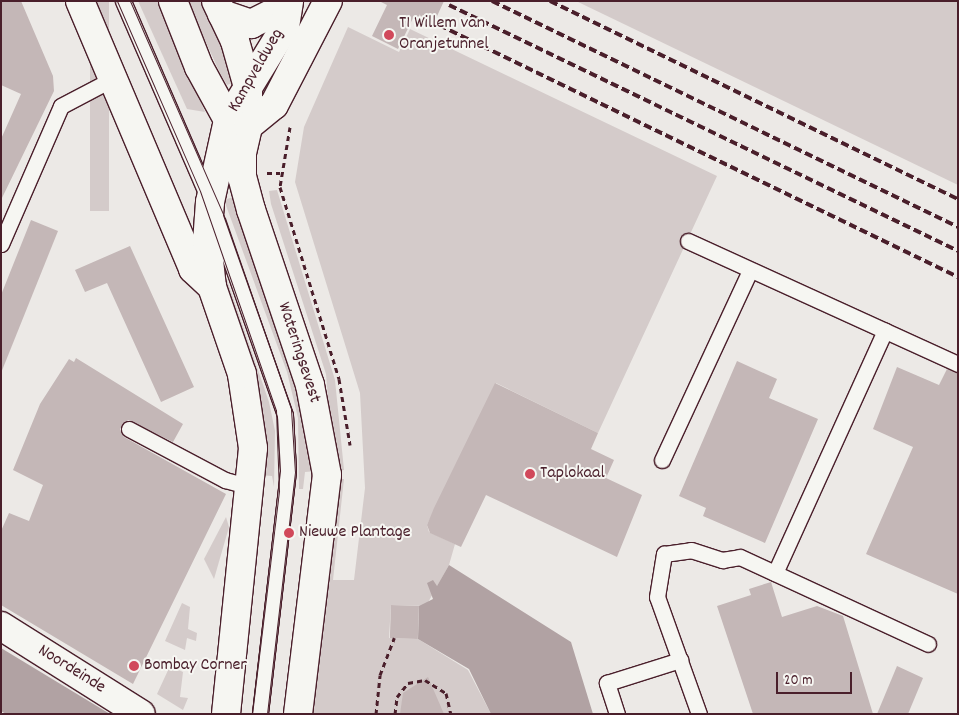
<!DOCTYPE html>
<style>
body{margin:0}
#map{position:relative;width:959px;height:715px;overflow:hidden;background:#ece9e6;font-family:Dekko,sans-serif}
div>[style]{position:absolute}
.green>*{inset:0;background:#d4cbca;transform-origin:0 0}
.water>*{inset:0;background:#b1a2a3}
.building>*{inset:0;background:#c4b7b7;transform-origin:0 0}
.path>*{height:3px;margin-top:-1.5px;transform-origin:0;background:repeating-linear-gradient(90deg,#4a1f2b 0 5px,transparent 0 9px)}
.roads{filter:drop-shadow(1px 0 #4a1f2b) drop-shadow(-1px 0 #4a1f2b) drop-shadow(0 1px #4a1f2b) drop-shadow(0 -1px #4a1f2b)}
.service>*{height:15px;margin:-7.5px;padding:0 7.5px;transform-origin:7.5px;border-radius:7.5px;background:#f6f6f2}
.minor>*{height:28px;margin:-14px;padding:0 14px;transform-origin:14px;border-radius:14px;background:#f6f6f2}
.tertiary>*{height:28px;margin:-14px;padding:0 14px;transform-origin:14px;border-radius:14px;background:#f6f6f2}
.secondary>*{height:28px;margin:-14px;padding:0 14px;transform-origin:14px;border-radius:14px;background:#f6f6f2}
.tram>*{height:1px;margin:-0.5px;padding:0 0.5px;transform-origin:0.5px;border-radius:0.5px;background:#4a1f2b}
.rail>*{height:4px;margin-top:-2px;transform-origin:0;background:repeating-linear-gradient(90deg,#4a1f2b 0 8px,transparent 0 12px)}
.dots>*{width:14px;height:14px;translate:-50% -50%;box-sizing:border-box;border:2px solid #f6f6f2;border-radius:50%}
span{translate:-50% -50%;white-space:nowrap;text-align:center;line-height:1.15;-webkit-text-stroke:4px #f6f6f2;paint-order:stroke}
.poi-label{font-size:18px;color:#4a1f2b}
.left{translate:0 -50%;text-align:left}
.street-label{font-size:18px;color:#4a1f2b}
.frame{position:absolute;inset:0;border:2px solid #4a1f2b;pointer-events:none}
.scale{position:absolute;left:776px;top:672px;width:76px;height:22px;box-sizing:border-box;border:2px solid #4a1f2b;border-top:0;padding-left:6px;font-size:15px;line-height:18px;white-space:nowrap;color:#4a1f2b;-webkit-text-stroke:4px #f6f6f2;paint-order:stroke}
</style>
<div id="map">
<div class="green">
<i style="left:90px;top:1px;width:19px;height:210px"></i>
<i style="clip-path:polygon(138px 1px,159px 1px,205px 112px,187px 109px)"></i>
<i style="clip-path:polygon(187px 1px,208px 1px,235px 82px,227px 85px,220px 73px)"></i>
<i style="clip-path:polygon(576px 1px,958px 1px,958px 185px)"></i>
<i style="clip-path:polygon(348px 27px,399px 52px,410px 29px,717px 176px,598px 433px,496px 383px,427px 525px,429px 532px,455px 544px,449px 565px,426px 606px,391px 605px,389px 638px,418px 639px,468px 670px,491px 714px,304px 714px,334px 479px,344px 479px,333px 580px,354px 580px,365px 488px,360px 393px,295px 182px,304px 127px)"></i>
<i style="clip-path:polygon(277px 190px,335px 380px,344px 470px,334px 471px,326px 374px,271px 204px,269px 191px)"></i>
<i style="clip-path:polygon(239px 195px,300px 373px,317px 471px,305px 472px,303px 489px,299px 489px,298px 418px,287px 372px,224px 200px)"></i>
<i style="clip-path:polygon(219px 257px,269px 402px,275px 431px,274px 487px,272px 476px,259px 475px,224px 306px)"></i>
<i style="clip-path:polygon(226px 517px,229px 527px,214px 579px,204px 559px)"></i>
<i style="clip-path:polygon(182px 603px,190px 607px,188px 629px,197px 633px,196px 641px,187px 638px,185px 650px,165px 641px)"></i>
<i style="clip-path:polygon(170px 666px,183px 672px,180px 697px,188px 698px,183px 710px,157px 694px)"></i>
</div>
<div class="water">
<i style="clip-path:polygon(449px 565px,571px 642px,593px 714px,491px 714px,469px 669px,418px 639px,419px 606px,433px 599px,427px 583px,433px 580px,437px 586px)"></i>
<i style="clip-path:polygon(1px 648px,110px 714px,6px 714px,1px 711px)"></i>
</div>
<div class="building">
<i style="clip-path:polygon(1px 1px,21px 1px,53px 76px,54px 91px,1px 200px,1px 139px,21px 94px,1px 85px)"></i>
<i style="clip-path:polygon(379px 1px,444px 1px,432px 27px,413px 18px,398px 49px,372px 36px,387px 5px)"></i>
<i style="clip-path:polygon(31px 220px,58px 231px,1px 373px,1px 295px)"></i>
<i style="clip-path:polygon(130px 246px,194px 387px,161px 402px,107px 283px,85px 292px,75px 270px)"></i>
<i style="clip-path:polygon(76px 358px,183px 424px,173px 442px,128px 420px,120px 429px,124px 437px,226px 494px,133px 684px,1px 605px,1px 531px,9px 513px,29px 521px,43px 485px,13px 470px,40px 404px,69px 359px,74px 362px)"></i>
<i style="clip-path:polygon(737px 361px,777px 379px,769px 398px,818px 419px,765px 543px,703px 516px,706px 508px,679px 496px)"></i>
<i style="clip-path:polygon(897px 367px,939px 385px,947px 369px,958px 373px,958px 594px,866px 554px,913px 447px,873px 429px)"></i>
<i style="clip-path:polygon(495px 383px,598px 433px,591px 449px,614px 460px,606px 478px,642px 495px,617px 557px,486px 495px,461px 547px,430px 533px,427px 525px,434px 508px)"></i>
<i style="clip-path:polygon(771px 582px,782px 617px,817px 606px,843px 616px,873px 714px,753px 714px,717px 606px,751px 595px,749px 589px)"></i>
<i style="left:391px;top:605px;width:28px;height:33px;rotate:2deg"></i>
<i style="clip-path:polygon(897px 666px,923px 678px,908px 714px,877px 714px)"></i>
<i style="clip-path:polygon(428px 677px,444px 714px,400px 714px,403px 693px)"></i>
</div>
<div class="path">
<i style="left:290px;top:127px;width:61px;rotate:99.5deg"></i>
<i style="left:280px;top:187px;width:201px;rotate:72.9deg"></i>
<i style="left:339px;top:379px;width:67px;rotate:80.5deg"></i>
<i style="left:267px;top:173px;width:13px"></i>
<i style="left:376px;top:714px;width:39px;rotate:-84deg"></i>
<i style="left:380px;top:675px;width:40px;rotate:-69deg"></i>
<i style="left:395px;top:714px;width:17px;rotate:-83deg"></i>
<i style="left:397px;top:697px;width:18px;rotate:-52deg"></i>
<i style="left:408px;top:683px;width:17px;rotate:-10deg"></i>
<i style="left:425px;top:680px;width:25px;rotate:32deg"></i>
<i style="left:446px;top:693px;width:22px;rotate:77deg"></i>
</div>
<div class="roads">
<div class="service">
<i style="left:123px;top:1px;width:219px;rotate:66.6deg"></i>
<i style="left:210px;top:202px;width:226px;rotate:70.6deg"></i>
<i style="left:285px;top:415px;width:56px;rotate:86.9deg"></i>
<i style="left:288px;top:471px;width:245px;rotate:96.6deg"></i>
<i style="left:688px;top:241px;width:297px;rotate:24.5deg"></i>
<i style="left:1px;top:244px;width:150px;rotate:-66.5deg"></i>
<i style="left:61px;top:106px;width:60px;rotate:-27.8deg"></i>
<i style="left:129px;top:429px;width:109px;rotate:28deg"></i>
<i style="left:225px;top:480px;width:28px;rotate:15deg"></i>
<i style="left:662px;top:460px;width:209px;rotate:-65.1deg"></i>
<i style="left:775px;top:573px;width:266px;rotate:-65.6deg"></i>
<i style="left:617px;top:714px;width:33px;rotate:-108deg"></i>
<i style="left:607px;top:683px;width:77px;rotate:-17.5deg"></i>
<i style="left:699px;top:714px;width:124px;rotate:-109.7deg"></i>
<i style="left:657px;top:597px;width:44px;rotate:-80.8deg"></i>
<i style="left:664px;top:554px;width:27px;rotate:-8deg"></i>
<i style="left:691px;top:550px;width:33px;rotate:18deg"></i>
<i style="left:722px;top:560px;width:18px;rotate:-9deg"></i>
<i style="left:740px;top:557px;width:207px;rotate:24.8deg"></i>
</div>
<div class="minor">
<i style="left:80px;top:1px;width:291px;rotate:67.1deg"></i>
<i style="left:193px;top:269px;width:26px;rotate:43deg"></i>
<i style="left:1px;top:626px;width:165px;rotate:32.2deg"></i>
</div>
<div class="tertiary">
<i style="left:173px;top:1px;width:71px;rotate:68.5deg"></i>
<i style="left:199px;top:67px;width:60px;rotate:61.3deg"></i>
<i style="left:228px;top:120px;width:21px;rotate:17deg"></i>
<i style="left:248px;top:126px;width:39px;rotate:-90deg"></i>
<i style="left:248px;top:87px;width:48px;rotate:-105.8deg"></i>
<i style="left:235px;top:41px;width:44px;rotate:-115.4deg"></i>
</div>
<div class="secondary">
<i style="left:222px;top:14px;width:31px;rotate:19deg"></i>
<i style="left:251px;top:24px;width:40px;rotate:-26.6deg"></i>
<i style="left:226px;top:714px;width:267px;rotate:-84.2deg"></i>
<i style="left:253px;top:448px;width:75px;rotate:-98.5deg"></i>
<i style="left:242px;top:374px;width:92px;rotate:-109deg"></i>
<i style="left:212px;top:287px;width:44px;rotate:-96.5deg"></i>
<i style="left:207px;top:243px;width:41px;rotate:-85.8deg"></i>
<i style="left:210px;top:202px;width:84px;rotate:-77.6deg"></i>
<i style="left:228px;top:120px;width:109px;rotate:-58.5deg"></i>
<i style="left:285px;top:27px;width:26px;rotate:-81deg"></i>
<i style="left:298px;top:714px;width:241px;rotate:-83.1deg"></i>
<i style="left:327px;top:475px;width:92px;rotate:-100.7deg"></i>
<i style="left:310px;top:385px;width:185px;rotate:-108.6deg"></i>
<i style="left:251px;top:210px;width:34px;rotate:-105deg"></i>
<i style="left:242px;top:177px;width:24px;rotate:-90deg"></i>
<i style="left:242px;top:153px;width:28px;rotate:-77deg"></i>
<i style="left:248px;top:126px;width:33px;rotate:-39deg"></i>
<i style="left:274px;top:105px;width:117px;rotate:-62.6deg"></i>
</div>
</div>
<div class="tram">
<i style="left:117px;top:1px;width:207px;rotate:66.4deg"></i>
<i style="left:200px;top:191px;width:232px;rotate:70.9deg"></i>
<i style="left:276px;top:410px;width:81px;rotate:87.9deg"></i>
<i style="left:279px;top:491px;width:225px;rotate:96.9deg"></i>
<i style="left:130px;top:1px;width:237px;rotate:66.4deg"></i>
<i style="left:225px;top:218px;width:202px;rotate:70.9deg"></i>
<i style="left:291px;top:409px;width:63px;rotate:86.4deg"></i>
<i style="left:295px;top:472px;width:244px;rotate:96.6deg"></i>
</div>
<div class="rail">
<i style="left:492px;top:1px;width:518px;rotate:25.87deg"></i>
<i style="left:550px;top:1px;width:454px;rotate:25.9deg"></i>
<i style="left:449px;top:5px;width:565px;rotate:25.79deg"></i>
<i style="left:439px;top:25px;width:577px;rotate:25.9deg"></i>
</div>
<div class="dots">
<i style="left:389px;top:35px;background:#d1495b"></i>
<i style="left:530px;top:474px;background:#d1495b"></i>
<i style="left:289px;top:533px;background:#d1495b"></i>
<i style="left:134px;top:666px;background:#d1495b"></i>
</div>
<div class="poi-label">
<span class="left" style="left:399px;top:35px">T1 Willem van<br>Oranjetunnel</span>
<span class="left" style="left:540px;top:474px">Taplokaal</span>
<span class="left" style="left:299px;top:533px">Nieuwe Plantage</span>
<span class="left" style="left:144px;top:666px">Bombay Corner</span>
</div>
<div class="street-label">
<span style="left:257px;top:71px;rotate:-60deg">Kampveldweg</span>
<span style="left:298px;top:353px;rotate:72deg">Wateringsevest</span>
<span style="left:71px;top:670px;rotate:32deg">Noordeinde</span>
</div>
<div class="frame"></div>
<div class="scale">20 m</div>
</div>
